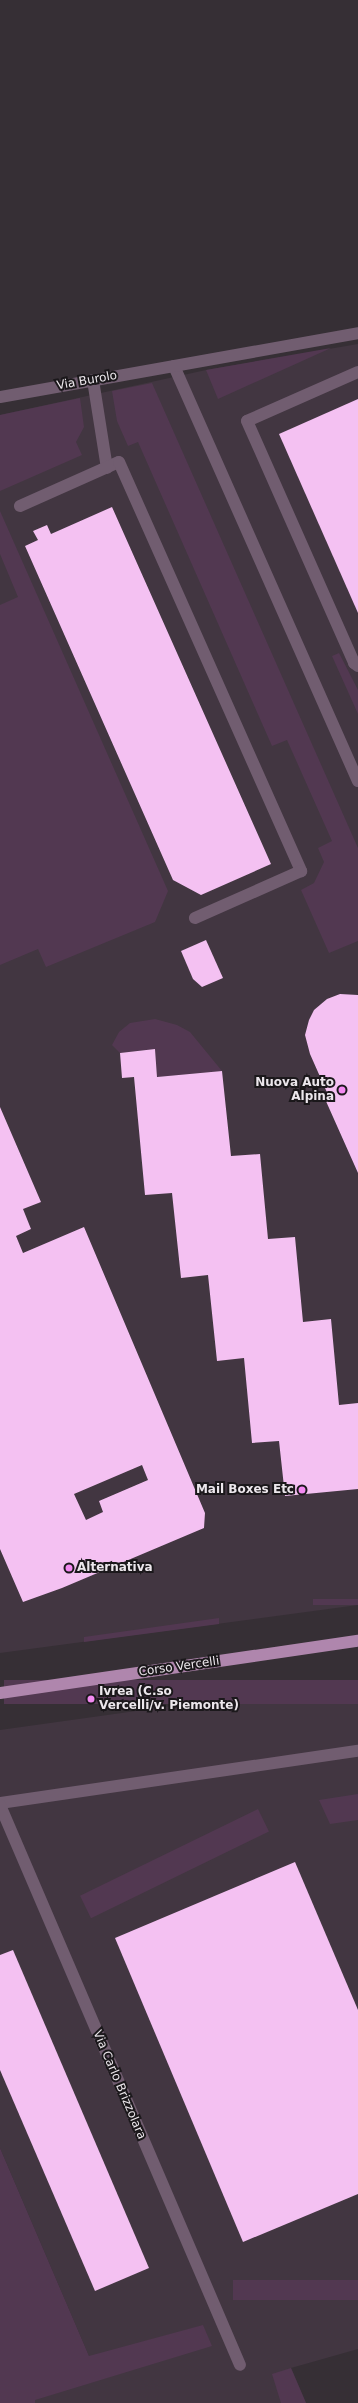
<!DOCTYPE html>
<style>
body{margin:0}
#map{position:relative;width:358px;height:2403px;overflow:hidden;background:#362f35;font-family:"DejaVu Sans",sans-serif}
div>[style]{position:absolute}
.built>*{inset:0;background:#423641}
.green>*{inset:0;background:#523851;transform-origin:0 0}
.building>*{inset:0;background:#f4c1f2}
.lane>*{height:12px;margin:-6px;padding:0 6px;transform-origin:6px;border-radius:6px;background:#715d70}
.street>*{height:12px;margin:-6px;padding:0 6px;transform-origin:6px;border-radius:6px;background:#715d70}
.primary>*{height:12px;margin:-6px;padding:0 6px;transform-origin:6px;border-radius:6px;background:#af86ad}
.dots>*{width:11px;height:11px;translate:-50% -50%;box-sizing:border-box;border:2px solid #1b181b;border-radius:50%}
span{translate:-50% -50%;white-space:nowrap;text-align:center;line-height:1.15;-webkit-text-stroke:4px #1b181b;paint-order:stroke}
.street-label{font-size:12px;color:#ece7ec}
.poi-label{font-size:12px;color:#ece7ec;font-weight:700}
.right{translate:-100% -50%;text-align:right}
.left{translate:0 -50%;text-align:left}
</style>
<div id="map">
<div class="built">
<i style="clip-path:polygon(358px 344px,358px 1605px,0 1653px,0 415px,206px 370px)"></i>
<i style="clip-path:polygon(358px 1680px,358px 2349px,291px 2368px,306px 2403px,24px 2403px,89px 2356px,0 2148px,0 1730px)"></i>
</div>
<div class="green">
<i style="clip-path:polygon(331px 348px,218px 399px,206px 370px)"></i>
<i style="clip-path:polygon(152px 383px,358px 848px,358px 941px,329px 953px,301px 890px,314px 883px,324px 862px,318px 848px,332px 841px,287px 740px,272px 746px,138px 442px,128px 446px,117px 421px,112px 391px)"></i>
<i style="clip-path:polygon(80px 398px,84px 427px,76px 442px,82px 455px,0 491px,0 415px)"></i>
<i style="clip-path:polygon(0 511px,168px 891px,155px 922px,46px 967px,38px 949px,0 965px,0 605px,18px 597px,0 554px)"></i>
<i style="clip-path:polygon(339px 653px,358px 690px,358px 714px,332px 656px)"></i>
<i style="clip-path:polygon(155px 1019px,177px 1025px,190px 1032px,222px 1071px,157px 1077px,155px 1049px,120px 1053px,112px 1045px,119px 1032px,130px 1023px)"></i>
<i style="left:358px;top:1599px;width:6px;height:45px;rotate:90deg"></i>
<i style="clip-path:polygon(219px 1618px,219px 1624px,84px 1642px,84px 1637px)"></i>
<i style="left:358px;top:1680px;width:24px;height:354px;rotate:90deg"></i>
<i style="clip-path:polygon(358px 1794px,358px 1820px,330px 1824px,319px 1800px)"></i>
<i style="left:258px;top:1809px;width:25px;height:198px;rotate:64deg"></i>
<i style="clip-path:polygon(0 2148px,89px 2356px,203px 2325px,212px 2346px,35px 2400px,35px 2403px,0 2403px)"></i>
<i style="left:358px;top:2280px;width:20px;height:125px;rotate:90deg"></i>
<i style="clip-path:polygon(291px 2368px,306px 2403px,281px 2403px,272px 2374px)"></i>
</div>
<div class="building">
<i style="clip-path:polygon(358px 399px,358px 613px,279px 434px)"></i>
<i style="clip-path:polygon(112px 507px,271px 864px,201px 895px,173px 880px,25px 546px,38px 540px,33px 531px,47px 525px,51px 534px)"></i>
<i style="clip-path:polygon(206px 940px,223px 978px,202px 987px,193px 979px,181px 951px)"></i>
<i style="clip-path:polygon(340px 994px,358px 995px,358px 1173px,325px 1099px,329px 1097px,310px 1054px,305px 1035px,309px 1020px,314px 1010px,327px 999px)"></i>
<i style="clip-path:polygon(155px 1049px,157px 1077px,222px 1071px,231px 1156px,260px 1154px,268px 1239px,295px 1237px,303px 1322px,331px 1319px,339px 1405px,358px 1403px,358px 1489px,285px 1496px,279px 1441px,252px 1443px,244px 1358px,217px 1361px,208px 1275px,181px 1278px,172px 1193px,145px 1195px,134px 1077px,122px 1078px,120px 1053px)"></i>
<i style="clip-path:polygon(evenodd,0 1107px,41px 1202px,23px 1209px,31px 1229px,16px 1236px,23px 1253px,84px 1227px,205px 1513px,204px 1528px,62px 1588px,23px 1602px,0 1549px,0 1107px,142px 1465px,148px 1480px,99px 1501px,103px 1512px,86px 1520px,74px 1494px,142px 1465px)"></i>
<i style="clip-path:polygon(295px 1862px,358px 2010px,358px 2194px,243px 2242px,115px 1938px)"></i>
<i style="clip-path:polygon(13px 1950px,149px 2268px,95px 2291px,0 2070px,0 1955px)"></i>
</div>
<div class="lane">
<i style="left:174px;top:366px;width:454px;rotate:66.1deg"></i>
<i style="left:358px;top:372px;width:121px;rotate:156.2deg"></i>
<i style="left:247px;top:421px;width:265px;rotate:66.1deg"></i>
<i style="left:354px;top:663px;width:5px;rotate:37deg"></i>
<i style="left:93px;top:380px;width:89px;rotate:81deg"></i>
<i style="left:20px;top:506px;width:108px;rotate:-24deg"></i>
<i style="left:119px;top:462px;width:448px;rotate:66deg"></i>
<i style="left:301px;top:871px;width:116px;rotate:156.1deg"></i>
</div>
<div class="street">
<i style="left:0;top:397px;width:364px;rotate:-10.1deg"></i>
<i style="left:0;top:1803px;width:362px;rotate:-8.3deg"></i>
<i style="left:0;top:1805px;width:609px;rotate:66.8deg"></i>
</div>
<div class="primary">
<i style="left:0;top:1693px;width:362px;rotate:-8.3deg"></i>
</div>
<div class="dots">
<i style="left:342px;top:1090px;background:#f38af1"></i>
<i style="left:302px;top:1490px;background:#f38af1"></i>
<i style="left:69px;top:1568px;background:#f38af1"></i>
<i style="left:91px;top:1699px;background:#f38af1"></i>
</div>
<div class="street-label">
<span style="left:87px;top:381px;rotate:-10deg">Via Burolo</span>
<span style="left:179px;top:1667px;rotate:-8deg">Corso Vercelli</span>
<span style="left:119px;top:2085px;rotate:67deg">Via Carlo Brizzolara</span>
</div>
<div class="poi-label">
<span class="right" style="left:334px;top:1090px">Nuova Auto<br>Alpina</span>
<span class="right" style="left:294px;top:1490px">Mail Boxes Etc</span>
<span class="left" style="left:77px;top:1568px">Alternativa</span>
<span class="left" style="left:99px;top:1699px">Ivrea (C.so<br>Vercelli/v. Piemonte)</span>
</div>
</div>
